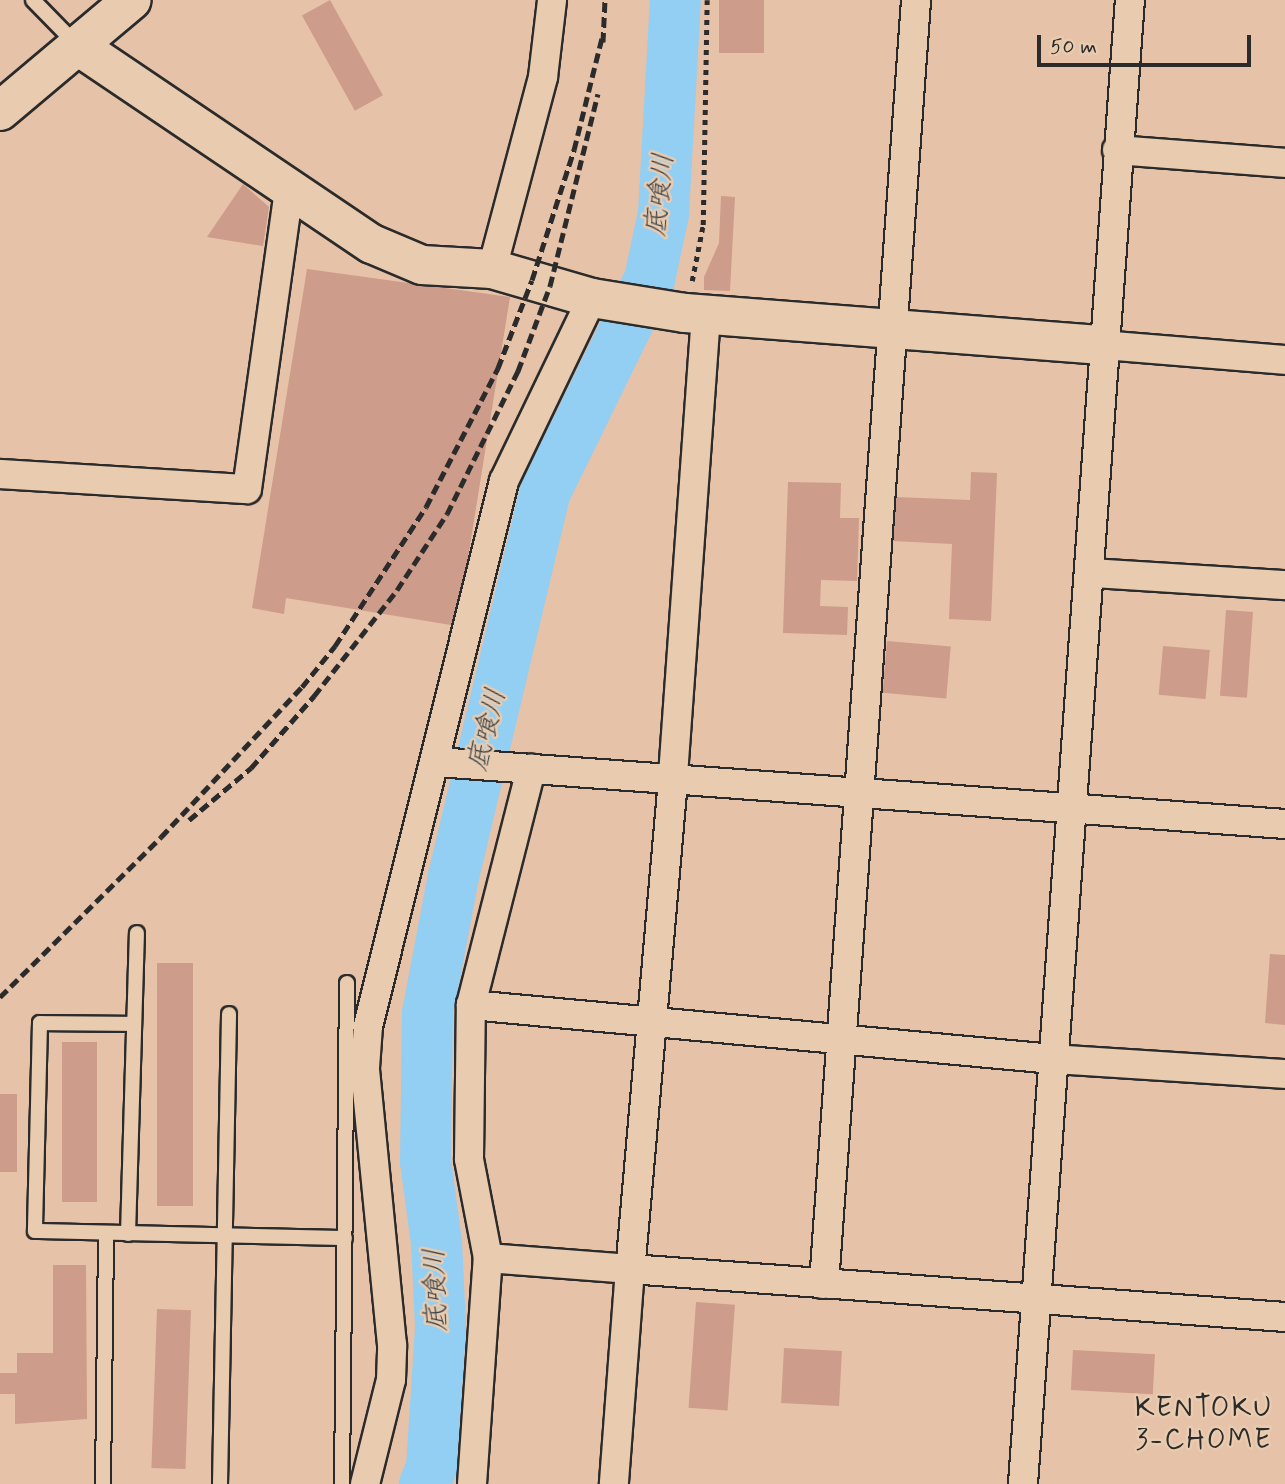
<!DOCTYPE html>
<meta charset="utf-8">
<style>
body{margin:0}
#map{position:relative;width:1285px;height:1484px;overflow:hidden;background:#e6c2a8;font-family:Mynerve,"Klee One",sans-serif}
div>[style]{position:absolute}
.river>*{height:51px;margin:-25.5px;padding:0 25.5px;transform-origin:25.5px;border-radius:25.5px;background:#93cef3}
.building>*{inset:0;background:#cd9c8a;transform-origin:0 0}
.path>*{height:4.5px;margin-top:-2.25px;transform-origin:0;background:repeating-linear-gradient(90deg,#2b2b2b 0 5px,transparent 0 10px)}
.roads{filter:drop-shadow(2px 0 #2b2b2b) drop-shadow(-2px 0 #2b2b2b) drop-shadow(0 2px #2b2b2b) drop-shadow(0 -2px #2b2b2b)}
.lane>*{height:14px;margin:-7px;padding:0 7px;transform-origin:7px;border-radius:7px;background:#e9ccb0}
.street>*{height:28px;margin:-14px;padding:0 14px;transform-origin:14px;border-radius:14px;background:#e9ccb0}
.secondary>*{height:38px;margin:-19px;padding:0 19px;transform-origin:19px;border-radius:19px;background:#e9ccb0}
.primary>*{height:38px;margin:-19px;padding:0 19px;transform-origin:19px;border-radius:19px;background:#e9ccb0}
.rail>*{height:5px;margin-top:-2.5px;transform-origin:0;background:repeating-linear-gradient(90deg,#2b2b2b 0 10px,transparent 0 15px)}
span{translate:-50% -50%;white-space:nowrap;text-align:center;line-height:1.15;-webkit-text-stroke:5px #e9ccb0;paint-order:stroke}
.water-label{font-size:28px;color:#3b4349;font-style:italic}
.neighbourhood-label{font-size:28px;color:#2b2b2b;letter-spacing:2px}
.scale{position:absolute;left:1037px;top:35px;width:214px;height:32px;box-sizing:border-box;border:4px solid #2b2b2b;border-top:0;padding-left:9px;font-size:21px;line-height:24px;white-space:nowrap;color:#2b2b2b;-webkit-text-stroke:5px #e9ccb0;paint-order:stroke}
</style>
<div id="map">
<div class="river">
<i style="left:424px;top:1484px;width:18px;rotate:-68deg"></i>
<i style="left:431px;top:1467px;width:141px;rotate:-86.3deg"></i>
<i style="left:440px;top:1326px;width:84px;rotate:-92.7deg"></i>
<i style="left:436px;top:1242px;width:82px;rotate:-97.7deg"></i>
<i style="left:425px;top:1161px;width:148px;rotate:-89.2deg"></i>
<i style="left:427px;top:1013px;width:139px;rotate:-79.3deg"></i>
<i style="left:453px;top:876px;width:396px;rotate:-76.6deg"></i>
<i style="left:545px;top:491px;width:236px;rotate:-63.9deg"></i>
<i style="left:649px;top:279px;width:67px;rotate:-78deg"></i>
<i style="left:663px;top:213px;width:213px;rotate:-86.8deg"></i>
</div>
<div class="building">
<i style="left:330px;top:0;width:109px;height:32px;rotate:61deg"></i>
<i style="left:719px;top:0;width:45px;height:53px"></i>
<i style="clip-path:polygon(243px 184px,269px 207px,263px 246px,207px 237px)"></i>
<i style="clip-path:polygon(721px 196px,735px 197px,730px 291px,704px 290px,704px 277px,719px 243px)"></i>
<i style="clip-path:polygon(307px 269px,510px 297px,457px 626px,286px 598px,284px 614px,252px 608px)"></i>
<i style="clip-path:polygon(971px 472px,997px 473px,991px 621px,949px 619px,952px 544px,893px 541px,895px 497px,970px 500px)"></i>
<i style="clip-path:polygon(788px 482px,841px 483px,840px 518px,859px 518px,857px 581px,821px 580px,820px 606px,848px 607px,847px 635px,783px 633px)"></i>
<i style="left:1226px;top:610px;width:27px;height:86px;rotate:4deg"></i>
<i style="left:887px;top:641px;width:64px;height:52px;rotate:5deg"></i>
<i style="left:1163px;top:646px;width:47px;height:49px;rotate:5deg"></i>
<i style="clip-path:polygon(1270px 954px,1285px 955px,1285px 1025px,1265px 1023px)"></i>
<i style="left:157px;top:963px;width:36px;height:243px"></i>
<i style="left:62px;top:1042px;width:35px;height:160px"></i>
<i style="left:0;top:1094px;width:17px;height:78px"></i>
<i style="clip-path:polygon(53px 1265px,86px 1265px,87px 1419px,15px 1424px,15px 1394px,0 1394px,0 1373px,17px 1373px,17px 1353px,53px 1353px)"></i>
<i style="left:696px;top:1302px;width:39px;height:106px;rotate:4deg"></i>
<i style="left:157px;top:1309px;width:34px;height:159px;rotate:2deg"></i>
<i style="left:784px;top:1348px;width:58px;height:55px;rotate:3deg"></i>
<i style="left:1073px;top:1350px;width:82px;height:40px;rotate:3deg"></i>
</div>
<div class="path">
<i style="left:692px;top:281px;width:57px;rotate:-78.9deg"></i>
<i style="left:703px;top:225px;width:225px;rotate:-89deg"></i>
</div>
<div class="roads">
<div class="lane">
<i style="left:33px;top:0;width:62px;rotate:45.7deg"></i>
<i style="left:134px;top:1024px;width:94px;rotate:-179.4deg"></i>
<i style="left:40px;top:1023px;width:208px;rotate:91.4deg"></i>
<i style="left:35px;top:1231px;width:310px;rotate:1.3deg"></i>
<i style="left:128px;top:1234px;width:301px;rotate:-88.3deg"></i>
<i style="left:103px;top:1484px;width:251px;rotate:-89.3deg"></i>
<i style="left:220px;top:1484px;width:470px;rotate:-88.9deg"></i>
<i style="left:342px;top:1484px;width:501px;rotate:-89.43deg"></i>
</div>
<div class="street">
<i style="left:1117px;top:150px;width:169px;rotate:4.4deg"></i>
<i style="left:492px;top:269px;width:199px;rotate:-75.1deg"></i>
<i style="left:543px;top:77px;width:78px;rotate:-83.3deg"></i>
<i style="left:706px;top:315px;width:466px;rotate:94.1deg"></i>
<i style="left:673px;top:780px;width:491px;rotate:95deg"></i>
<i style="left:630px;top:1269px;width:657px;rotate:4.19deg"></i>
<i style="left:1103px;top:345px;width:183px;rotate:4.7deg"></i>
<i style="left:0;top:474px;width:247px;rotate:3.5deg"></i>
<i style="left:247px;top:489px;width:302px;rotate:-82deg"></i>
<i style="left:1092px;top:573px;width:193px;rotate:3.6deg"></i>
<i style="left:437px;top:762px;width:850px;rotate:4.18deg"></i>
<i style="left:471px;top:1005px;width:584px;rotate:5.3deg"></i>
<i style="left:1053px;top:1059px;width:232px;rotate:3.7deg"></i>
<i style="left:488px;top:1258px;width:142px;rotate:4.4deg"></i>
<i style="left:630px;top:1269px;width:216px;rotate:94.3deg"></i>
<i style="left:824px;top:1284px;width:1287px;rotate:-85.9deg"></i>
<i style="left:365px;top:1484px;width:107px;rotate:-76deg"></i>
<i style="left:391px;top:1380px;width:35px;rotate:-88deg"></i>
<i style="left:392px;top:1345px;width:278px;rotate:-95.6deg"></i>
<i style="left:365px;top:1068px;width:42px;rotate:-85.9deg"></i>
<i style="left:368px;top:1026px;width:562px;rotate:-75.99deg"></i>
<i style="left:504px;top:481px;width:203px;rotate:-64.3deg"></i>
<i style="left:472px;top:1484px;width:227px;rotate:-86deg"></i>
<i style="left:488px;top:1258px;width:101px;rotate:-100.9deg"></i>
<i style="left:469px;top:1159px;width:154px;rotate:-89.3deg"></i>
<i style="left:471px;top:1005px;width:244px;rotate:-75.7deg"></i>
<i style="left:1023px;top:1484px;width:1488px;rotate:-85.88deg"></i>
</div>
<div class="secondary">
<i style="left:78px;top:46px;width:354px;rotate:34deg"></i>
<i style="left:372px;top:244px;width:54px;rotate:22.8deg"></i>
<i style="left:422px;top:265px;width:70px;rotate:3.3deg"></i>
<i style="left:492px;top:269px;width:104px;rotate:16.2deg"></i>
<i style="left:592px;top:298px;width:94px;rotate:9.2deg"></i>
<i style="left:685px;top:313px;width:419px;rotate:4.4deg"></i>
</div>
<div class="primary">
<i style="left:0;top:111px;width:172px;rotate:-40.1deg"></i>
</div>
</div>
<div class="rail">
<i style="left:603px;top:42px;width:42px;rotate:-87.3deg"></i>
<i style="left:189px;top:820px;width:81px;rotate:-40deg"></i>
<i style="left:251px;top:768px;width:96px;rotate:-48.8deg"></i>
<i style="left:314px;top:696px;width:135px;rotate:-51.9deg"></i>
<i style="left:397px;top:590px;width:91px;rotate:-56.7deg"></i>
<i style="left:447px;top:514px;width:160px;rotate:-63.6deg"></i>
<i style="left:518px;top:371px;width:91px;rotate:-69.4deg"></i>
<i style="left:550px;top:286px;width:198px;rotate:-76deg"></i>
<i style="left:0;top:997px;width:227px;rotate:-44.8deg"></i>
<i style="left:161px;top:837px;width:206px;rotate:-46.8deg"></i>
<i style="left:302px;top:687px;width:53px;rotate:-51.2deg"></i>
<i style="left:335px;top:646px;width:166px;rotate:-56.8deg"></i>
<i style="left:426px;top:507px;width:157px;rotate:-62.6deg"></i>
<i style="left:498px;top:368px;width:94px;rotate:-68.9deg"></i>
<i style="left:532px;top:280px;width:137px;rotate:-72.1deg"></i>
<i style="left:574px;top:150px;width:120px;rotate:-76deg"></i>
</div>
<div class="water-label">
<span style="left:661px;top:195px;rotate:-84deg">底喰川</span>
<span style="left:488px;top:730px;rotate:-76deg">底喰川</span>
<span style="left:437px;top:1290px;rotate:-92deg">底喰川</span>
</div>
<div class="neighbourhood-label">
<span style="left:1204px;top:1425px">KENTOKU<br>3-CHOME</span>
</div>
<div class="scale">50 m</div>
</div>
